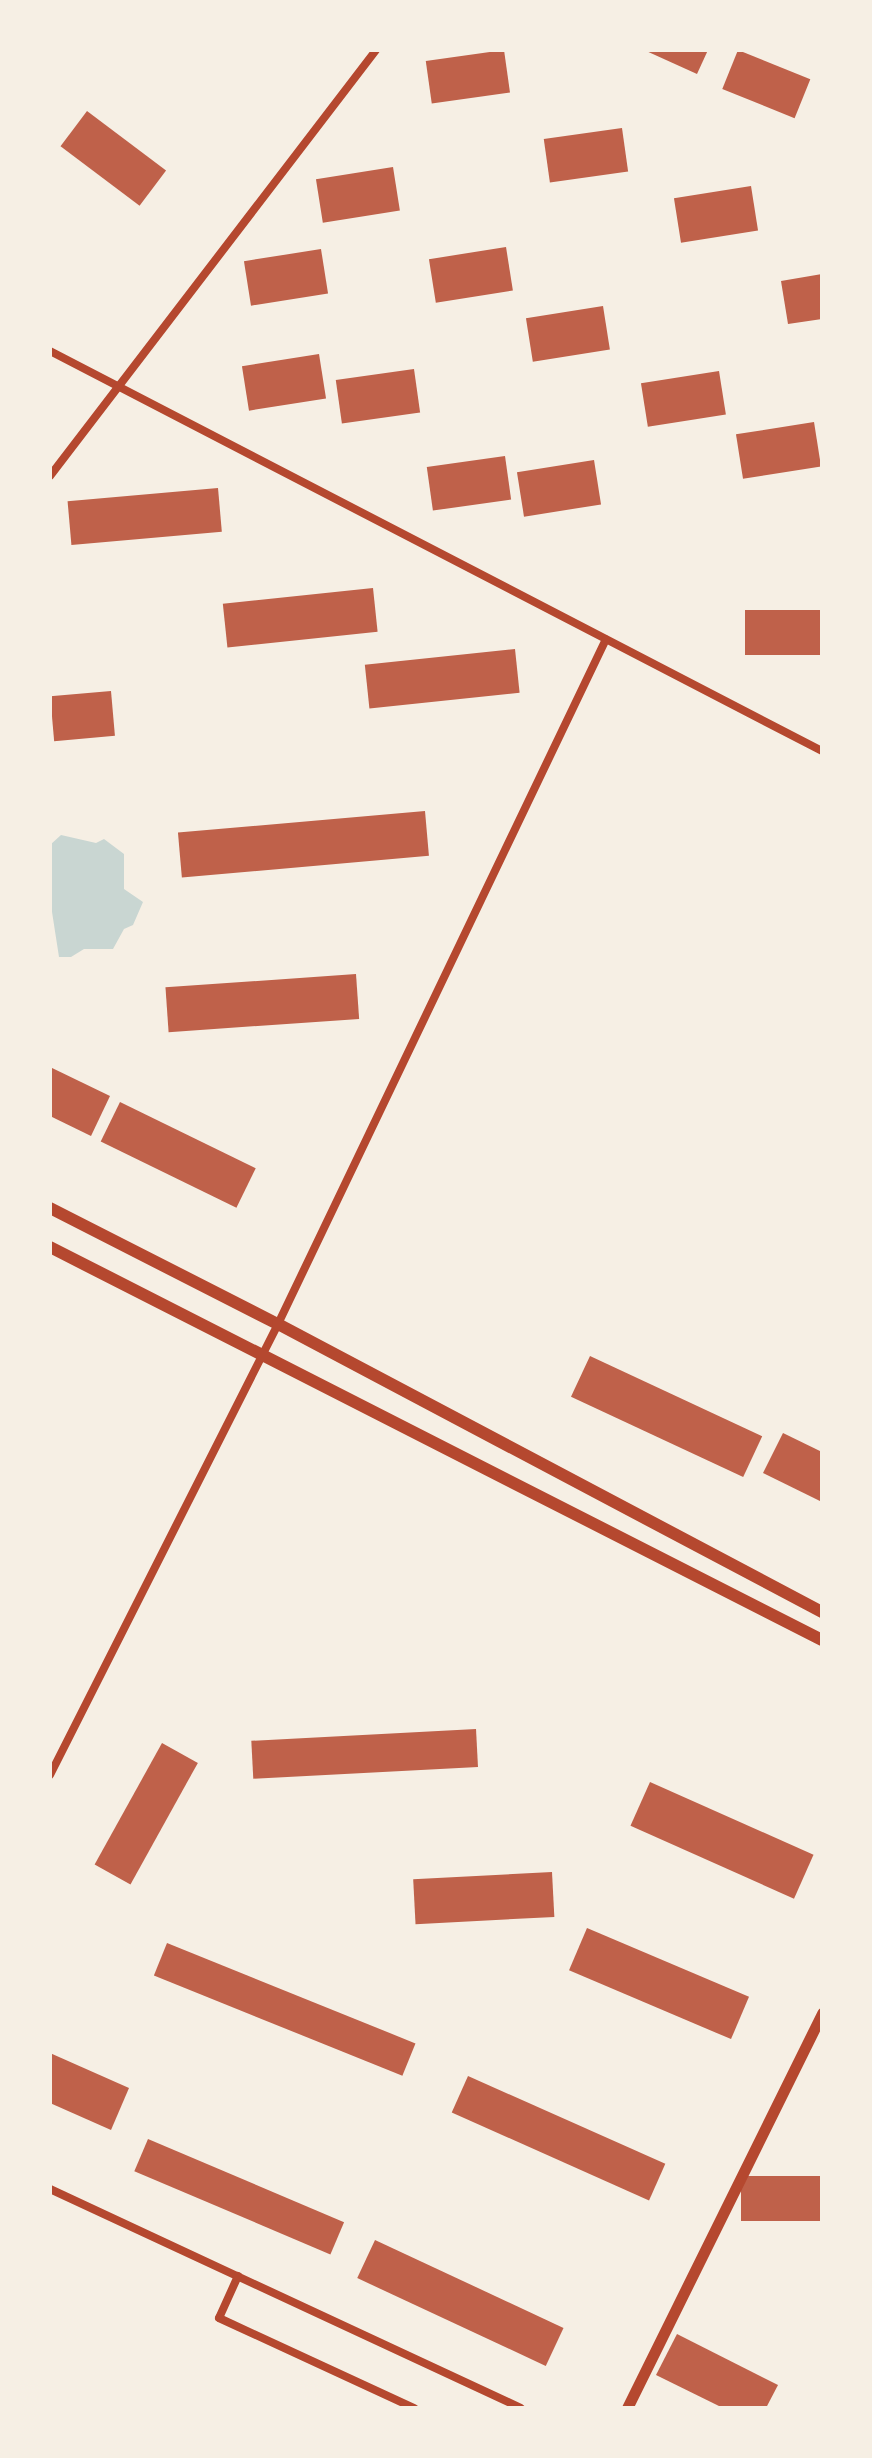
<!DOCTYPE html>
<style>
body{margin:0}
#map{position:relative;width:872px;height:2458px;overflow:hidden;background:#f6efe4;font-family:"PT Sans",sans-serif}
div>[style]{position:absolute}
.water>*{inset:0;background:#c9d6d2}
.building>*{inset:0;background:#bf614a;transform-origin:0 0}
.minor>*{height:8px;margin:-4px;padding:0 4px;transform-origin:4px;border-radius:4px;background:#b5482f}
.tertiary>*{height:11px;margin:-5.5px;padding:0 5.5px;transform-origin:5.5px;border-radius:5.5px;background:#b5482f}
.secondary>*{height:12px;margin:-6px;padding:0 6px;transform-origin:6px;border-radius:6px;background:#b5482f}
span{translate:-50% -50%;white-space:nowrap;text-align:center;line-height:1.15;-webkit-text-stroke:7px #f6efe4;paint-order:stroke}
.frame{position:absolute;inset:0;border:52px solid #f6efe4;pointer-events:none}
</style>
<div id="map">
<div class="water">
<i style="clip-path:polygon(61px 835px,96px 843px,104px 839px,124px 854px,124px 889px,143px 902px,133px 925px,124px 929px,113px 949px,84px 949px,71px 957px,59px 957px,50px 899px,50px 845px)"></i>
</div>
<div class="building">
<i style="left:504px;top:50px;width:43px;height:79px;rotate:82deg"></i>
<i style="clip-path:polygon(644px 50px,708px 50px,697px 74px)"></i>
<i style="left:738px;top:50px;width:78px;height:42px;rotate:22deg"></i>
<i style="left:87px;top:111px;width:99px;height:44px;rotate:37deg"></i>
<i style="left:622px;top:128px;width:44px;height:79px;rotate:82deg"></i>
<i style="left:393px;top:167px;width:44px;height:78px;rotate:81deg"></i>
<i style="left:751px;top:186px;width:45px;height:78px;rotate:81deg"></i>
<i style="left:506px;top:247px;width:44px;height:78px;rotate:81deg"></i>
<i style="left:321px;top:249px;width:45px;height:78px;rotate:81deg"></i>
<i style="clip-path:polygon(822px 274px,822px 319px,788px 324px,781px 281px)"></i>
<i style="left:603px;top:306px;width:44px;height:78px;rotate:81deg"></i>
<i style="left:319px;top:354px;width:45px;height:78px;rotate:81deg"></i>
<i style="left:414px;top:369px;width:44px;height:79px;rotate:82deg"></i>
<i style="left:719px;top:371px;width:44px;height:79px;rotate:81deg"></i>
<i style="left:814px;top:422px;width:45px;height:79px;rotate:81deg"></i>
<i style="left:505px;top:456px;width:44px;height:79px;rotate:82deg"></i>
<i style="left:594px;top:460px;width:45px;height:78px;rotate:81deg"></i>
<i style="left:218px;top:488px;width:44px;height:151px;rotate:85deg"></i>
<i style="left:373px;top:588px;width:44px;height:151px;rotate:84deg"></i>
<i style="left:822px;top:610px;width:45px;height:77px;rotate:90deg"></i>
<i style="left:515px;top:649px;width:44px;height:151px;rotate:84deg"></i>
<i style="left:111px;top:691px;width:45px;height:61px;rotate:85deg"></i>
<i style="left:425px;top:811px;width:45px;height:248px;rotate:85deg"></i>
<i style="left:356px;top:974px;width:45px;height:191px;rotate:86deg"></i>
<i style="clip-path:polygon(50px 1067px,110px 1096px,91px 1136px,50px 1116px)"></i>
<i style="left:120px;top:1102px;width:151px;height:44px;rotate:26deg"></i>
<i style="left:590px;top:1356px;width:190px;height:45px;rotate:25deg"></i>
<i style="clip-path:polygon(783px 1433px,822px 1452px,822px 1502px,763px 1473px)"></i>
<i style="left:476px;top:1729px;width:38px;height:225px;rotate:87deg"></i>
<i style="left:162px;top:1743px;width:41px;height:139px;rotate:29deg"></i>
<i style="left:650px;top:1782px;width:179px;height:48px;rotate:24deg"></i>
<i style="left:552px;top:1872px;width:45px;height:139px;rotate:87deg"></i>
<i style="left:587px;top:1928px;width:176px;height:46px;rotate:23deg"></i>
<i style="left:167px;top:1943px;width:268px;height:35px;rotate:22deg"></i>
<i style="clip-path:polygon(50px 2053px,129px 2088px,111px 2130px,50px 2103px)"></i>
<i style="left:468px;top:2076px;width:216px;height:40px;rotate:24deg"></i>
<i style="left:148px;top:2139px;width:213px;height:35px;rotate:23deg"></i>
<i style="left:822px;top:2176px;width:45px;height:81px;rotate:90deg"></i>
<i style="left:375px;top:2240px;width:208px;height:42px;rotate:25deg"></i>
<i style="clip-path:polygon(677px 2334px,778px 2385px,766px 2408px,723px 2408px,656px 2375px)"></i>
</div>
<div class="minor">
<i style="left:50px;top:351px;width:869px;rotate:27.39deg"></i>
<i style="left:50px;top:476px;width:536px;rotate:-52.57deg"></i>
<i style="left:50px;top:1775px;width:505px;rotate:-63.18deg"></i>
<i style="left:278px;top:1324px;width:759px;rotate:-64.41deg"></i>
<i style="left:50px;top:2189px;width:519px;rotate:24.94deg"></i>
<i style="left:238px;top:2276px;width:46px;rotate:114.3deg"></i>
<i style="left:219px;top:2318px;width:215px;rotate:24.8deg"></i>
</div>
<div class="tertiary">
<i style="left:627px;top:2408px;width:441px;rotate:-63.7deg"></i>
</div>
<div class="secondary">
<i style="left:50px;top:1208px;width:256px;rotate:27deg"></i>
<i style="left:278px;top:1324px;width:616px;rotate:27.9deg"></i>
<i style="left:50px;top:1247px;width:866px;rotate:26.98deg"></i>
</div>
<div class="frame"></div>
</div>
